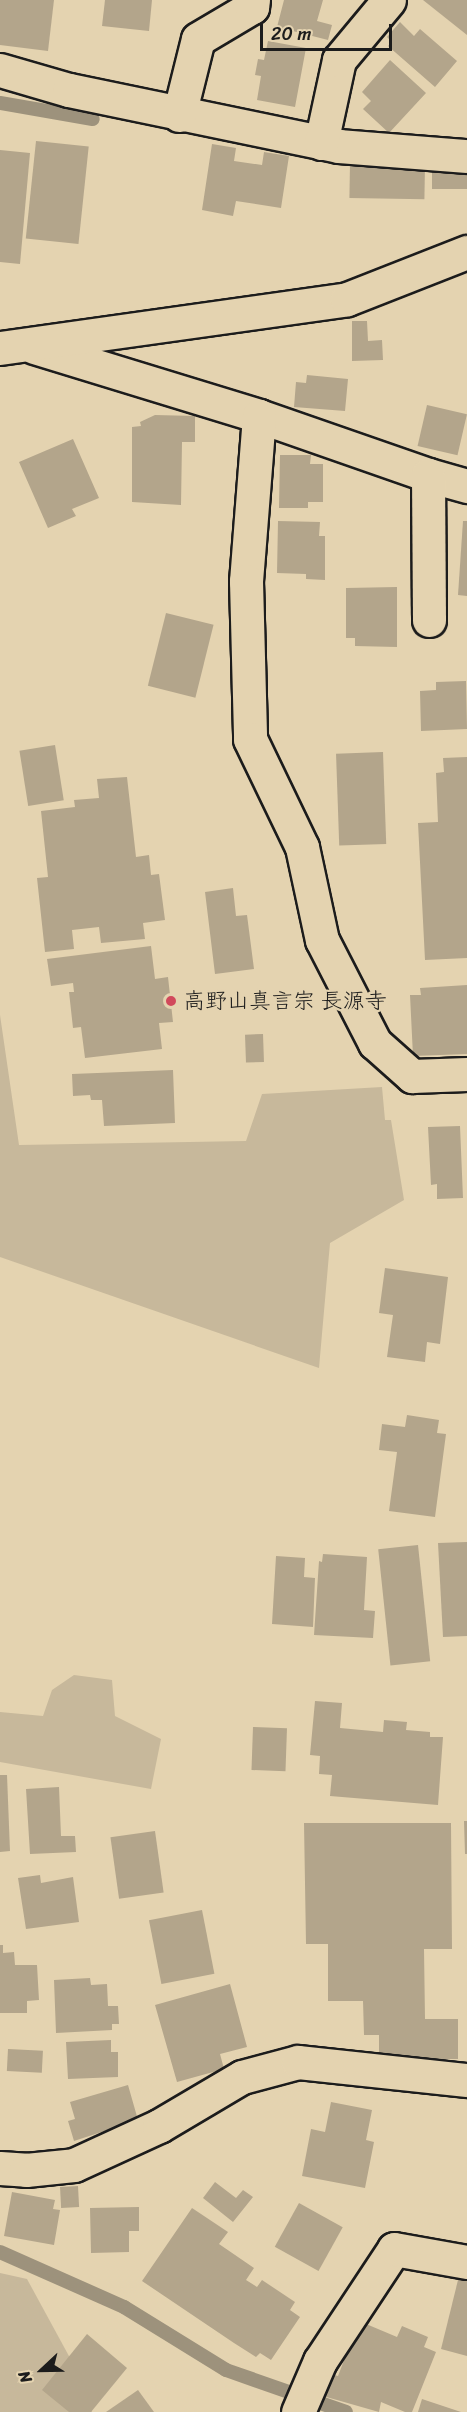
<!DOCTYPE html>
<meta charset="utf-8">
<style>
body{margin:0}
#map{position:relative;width:467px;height:2412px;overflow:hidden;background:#e4d3b0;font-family:Sriracha,"Klee One",sans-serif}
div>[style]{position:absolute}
.green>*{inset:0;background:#c7b89b}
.stream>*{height:14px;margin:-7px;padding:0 7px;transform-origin:7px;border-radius:7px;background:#9d927c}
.building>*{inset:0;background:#b3a58b;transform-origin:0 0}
.roads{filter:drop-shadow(2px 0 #1c1c1c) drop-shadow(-2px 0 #1c1c1c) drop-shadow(0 2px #1c1c1c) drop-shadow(0 -2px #1c1c1c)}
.minor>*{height:33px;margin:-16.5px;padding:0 16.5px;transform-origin:16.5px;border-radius:16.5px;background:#e4d3b0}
.dots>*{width:16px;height:16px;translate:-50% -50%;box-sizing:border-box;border:3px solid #e4d3b0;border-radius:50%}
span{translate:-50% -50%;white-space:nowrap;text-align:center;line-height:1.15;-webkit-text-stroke:4.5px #e4d3b0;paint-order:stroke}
.poi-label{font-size:22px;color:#1c1c1c}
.left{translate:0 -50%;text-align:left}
.north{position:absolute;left:12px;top:2340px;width:60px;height:60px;-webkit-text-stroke:4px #e4d3b0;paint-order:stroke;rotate:248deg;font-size:16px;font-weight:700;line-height:24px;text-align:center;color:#1c1c1c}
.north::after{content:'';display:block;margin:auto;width:21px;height:27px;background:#1c1c1c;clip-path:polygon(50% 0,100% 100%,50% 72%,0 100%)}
.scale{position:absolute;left:260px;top:24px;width:132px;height:27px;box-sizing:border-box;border:3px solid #1c1c1c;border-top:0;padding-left:8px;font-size:18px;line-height:21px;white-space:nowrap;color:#1c1c1c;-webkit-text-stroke:4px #e4d3b0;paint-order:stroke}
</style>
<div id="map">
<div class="green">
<i style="clip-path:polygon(0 1015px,19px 1145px,246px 1141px,262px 1094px,382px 1087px,385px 1120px,391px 1120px,404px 1200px,330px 1243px,319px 1368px,0 1257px)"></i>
<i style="clip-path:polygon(74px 1675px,112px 1680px,115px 1716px,161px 1739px,151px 1789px,0 1762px,0 1712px,43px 1716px,52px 1690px)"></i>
<i style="clip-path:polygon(0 2273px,27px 2279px,82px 2380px,92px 2412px,0 2412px)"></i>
</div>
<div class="stream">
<i style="left:0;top:103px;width:94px;rotate:9.8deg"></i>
<i style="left:0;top:2252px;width:136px;rotate:23.9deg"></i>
<i style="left:124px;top:2307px;width:120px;rotate:31.7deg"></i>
<i style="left:226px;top:2370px;width:127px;rotate:19.3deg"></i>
</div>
<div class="building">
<i style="clip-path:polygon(0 0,54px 0,48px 51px,0 45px)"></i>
<i style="clip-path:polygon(105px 0,152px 0,149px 31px,102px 26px)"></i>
<i style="clip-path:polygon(284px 0,323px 0,317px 21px,332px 25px,328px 40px,277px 27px)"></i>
<i style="clip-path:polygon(423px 0,467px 0,467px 35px)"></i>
<i style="clip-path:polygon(400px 22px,414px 36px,420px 29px,457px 61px,435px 87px,388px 46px,392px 42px,387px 37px)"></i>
<i style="clip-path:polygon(268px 41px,306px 48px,295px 107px,257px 100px,261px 76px,255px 75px,258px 59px,264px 60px)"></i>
<i style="clip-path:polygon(390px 60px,426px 93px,389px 133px,363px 109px,371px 101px,362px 92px)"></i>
<i style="left:36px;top:141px;width:53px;height:98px;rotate:6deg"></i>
<i style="clip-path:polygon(212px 144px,236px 148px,234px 161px,262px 165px,264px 152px,289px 156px,281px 208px,236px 201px,233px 216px,202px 210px)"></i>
<i style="clip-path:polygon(0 150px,30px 153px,20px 264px,0 262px)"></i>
<i style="left:350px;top:164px;width:75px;height:34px;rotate:1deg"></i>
<i style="left:432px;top:166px;width:35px;height:23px"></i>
<i style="clip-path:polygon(352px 321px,367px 321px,368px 341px,382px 340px,383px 360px,352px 361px)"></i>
<i style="clip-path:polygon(307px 375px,348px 379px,345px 411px,294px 407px,296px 382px,306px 383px)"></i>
<i style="left:427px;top:405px;width:41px;height:42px;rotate:13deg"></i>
<i style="clip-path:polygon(155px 415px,195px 416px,195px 442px,182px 442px,181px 505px,132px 502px,132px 427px,141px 426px,140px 422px)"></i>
<i style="clip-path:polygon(73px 439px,99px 498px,72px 509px,76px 516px,48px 528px,19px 462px)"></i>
<i style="clip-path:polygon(280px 455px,311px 455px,310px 464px,323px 464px,323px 502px,308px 502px,308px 508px,279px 508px)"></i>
<i style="clip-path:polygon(278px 521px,320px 522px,319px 536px,325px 536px,325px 580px,306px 579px,306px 574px,277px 573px)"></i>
<i style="clip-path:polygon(463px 521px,467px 521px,467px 596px,458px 595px)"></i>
<i style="clip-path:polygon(397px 587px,397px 647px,355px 646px,355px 638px,346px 638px,346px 588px)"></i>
<i style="left:166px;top:613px;width:49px;height:75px;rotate:14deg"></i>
<i style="clip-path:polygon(466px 681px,467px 729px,421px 731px,420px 691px,436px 690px,436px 682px)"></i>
<i style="left:55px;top:745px;width:56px;height:36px;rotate:81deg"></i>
<i style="left:383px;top:752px;width:92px;height:47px;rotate:88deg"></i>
<i style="clip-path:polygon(467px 757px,467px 958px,425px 960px,418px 823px,438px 822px,436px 773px,444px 772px,443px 758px)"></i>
<i style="clip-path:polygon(127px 777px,136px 857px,149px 855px,151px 875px,159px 874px,165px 920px,143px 923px,145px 939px,101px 943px,99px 927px,72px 930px,74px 949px,45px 952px,37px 878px,48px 877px,41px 811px,75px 807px,74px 800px,99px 798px,97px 779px)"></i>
<i style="clip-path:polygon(233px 888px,236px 916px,247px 915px,254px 969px,215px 974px,205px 892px)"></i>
<i style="clip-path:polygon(151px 946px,155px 979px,168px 977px,173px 1022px,159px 1023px,162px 1049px,85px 1058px,81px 1027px,73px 1028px,69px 992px,74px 992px,73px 983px,51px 986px,47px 959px)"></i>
<i style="clip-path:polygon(467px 985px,467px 1054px,413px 1056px,410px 995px,421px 995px,420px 988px)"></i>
<i style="left:263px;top:1034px;width:28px;height:18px;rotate:88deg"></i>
<i style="clip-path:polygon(173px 1070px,175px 1123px,104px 1126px,102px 1100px,91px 1100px,90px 1095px,73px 1096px,72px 1074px)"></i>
<i style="clip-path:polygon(460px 1126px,463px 1198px,437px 1199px,437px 1184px,431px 1185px,428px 1127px)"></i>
<i style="clip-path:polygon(385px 1268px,448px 1277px,440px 1344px,427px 1342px,425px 1362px,387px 1357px,393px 1315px,379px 1313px)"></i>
<i style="clip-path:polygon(407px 1415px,439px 1420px,437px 1433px,446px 1434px,435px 1517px,389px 1511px,397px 1452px,379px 1450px,382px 1424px,405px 1427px)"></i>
<i style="clip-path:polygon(467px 1542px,467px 1636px,443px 1637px,438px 1543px)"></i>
<i style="left:418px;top:1545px;width:117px;height:40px;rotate:84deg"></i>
<i style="clip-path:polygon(323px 1554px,367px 1557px,364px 1610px,375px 1611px,373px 1638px,314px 1635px,319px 1561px,322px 1562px)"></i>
<i style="clip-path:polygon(276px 1556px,305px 1558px,304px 1577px,315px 1578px,313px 1627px,272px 1624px)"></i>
<i style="clip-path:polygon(315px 1701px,342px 1703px,340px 1728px,383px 1732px,384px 1720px,407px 1722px,406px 1730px,430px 1732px,430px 1737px,443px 1737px,438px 1805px,330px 1796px,332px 1775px,319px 1774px,320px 1756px,310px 1755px)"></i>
<i style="left:253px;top:1727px;width:34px;height:43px;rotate:2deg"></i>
<i style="clip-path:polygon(0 1775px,7px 1775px,10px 1851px,0 1852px)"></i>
<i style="clip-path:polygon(59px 1787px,61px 1836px,75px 1836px,76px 1852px,30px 1854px,26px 1789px)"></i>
<i style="clip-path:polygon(464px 1821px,467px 1821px,467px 1854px,465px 1854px)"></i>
<i style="clip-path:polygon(304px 1823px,451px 1823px,452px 1949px,424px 1949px,425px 2019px,458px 2019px,458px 2059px,379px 2059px,379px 2035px,364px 2035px,363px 2001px,328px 2001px,328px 1944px,306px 1944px)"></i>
<i style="left:155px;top:1831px;width:62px;height:45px;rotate:82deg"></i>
<i style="clip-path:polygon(40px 1875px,41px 1883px,73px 1877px,79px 1922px,26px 1929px,18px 1878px)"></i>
<i style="left:202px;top:1910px;width:65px;height:54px;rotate:79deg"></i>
<i style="clip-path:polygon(0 1945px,3px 1945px,3px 1953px,14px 1952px,15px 1965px,37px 1965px,39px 2000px,27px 2001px,27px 2013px,0 2013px)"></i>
<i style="clip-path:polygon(90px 1978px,91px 1985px,107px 1984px,108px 2006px,118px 2006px,119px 2024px,112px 2024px,112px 2030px,56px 2033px,54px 1980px)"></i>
<i style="clip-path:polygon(230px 1984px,247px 2047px,220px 2054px,224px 2069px,177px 2082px,155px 2005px)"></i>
<i style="clip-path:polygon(111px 2040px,111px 2052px,118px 2052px,118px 2077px,68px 2079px,66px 2042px)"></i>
<i style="left:8px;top:2049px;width:35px;height:22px;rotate:3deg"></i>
<i style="clip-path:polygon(128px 2085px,138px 2120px,74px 2141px,68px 2121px,75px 2119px,70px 2102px)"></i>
<i style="clip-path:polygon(331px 2102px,372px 2110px,366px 2140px,374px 2142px,365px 2188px,302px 2176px,311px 2129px,325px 2132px)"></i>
<i style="clip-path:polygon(215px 2182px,236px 2198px,243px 2190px,253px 2197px,233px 2222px,203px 2198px)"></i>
<i style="left:78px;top:2186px;width:21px;height:18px;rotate:87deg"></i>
<i style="clip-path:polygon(12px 2192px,55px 2200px,53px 2209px,60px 2210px,54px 2245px,4px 2236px)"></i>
<i style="left:299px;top:2203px;width:50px;height:50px;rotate:29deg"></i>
<i style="clip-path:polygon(139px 2207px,139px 2231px,129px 2231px,129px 2252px,91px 2253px,90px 2208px)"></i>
<i style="clip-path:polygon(192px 2208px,228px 2232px,219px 2244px,254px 2268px,246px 2280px,257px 2287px,262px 2280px,295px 2302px,290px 2310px,300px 2317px,271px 2360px,260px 2353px,256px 2357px,234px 2343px,142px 2281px)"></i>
<i style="clip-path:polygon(459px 2276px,467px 2278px,467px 2356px,441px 2349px)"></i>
<i style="clip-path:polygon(359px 2321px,397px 2337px,402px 2326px,428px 2337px,424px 2347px,436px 2352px,412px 2412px,405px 2412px,381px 2402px,379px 2412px,316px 2394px,322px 2372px,338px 2376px)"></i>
<i style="clip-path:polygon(87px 2334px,127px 2368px,91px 2412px,69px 2412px,42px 2390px)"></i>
<i style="clip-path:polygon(138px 2390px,154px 2412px,106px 2412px)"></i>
<i style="clip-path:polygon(422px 2399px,461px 2412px,418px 2412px)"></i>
</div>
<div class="roads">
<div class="minor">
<i style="left:0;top:70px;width:72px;rotate:16.2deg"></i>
<i style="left:69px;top:90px;width:276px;rotate:11.7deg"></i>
<i style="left:339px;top:146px;width:128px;rotate:4.5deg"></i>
<i style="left:179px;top:115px;width:78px;rotate:-76deg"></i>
<i style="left:198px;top:39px;width:63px;rotate:-30.7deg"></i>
<i style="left:252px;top:7px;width:7px;rotate:-82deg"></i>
<i style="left:321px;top:143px;width:85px;rotate:-77.8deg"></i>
<i style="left:339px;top:60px;width:78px;rotate:-50.2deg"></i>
<i style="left:34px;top:347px;width:235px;rotate:17deg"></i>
<i style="left:259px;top:416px;width:179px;rotate:19.2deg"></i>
<i style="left:428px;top:475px;width:41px;rotate:15.8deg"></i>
<i style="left:0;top:348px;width:350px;rotate:-8deg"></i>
<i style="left:347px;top:299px;width:129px;rotate:-21.4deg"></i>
<i style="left:259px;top:416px;width:166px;rotate:94.5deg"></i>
<i style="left:246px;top:581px;width:158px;rotate:88.5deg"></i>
<i style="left:250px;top:739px;width:120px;rotate:64.3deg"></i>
<i style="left:302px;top:847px;width:95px;rotate:77.9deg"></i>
<i style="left:322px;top:940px;width:116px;rotate:62.8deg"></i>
<i style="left:375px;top:1043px;width:50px;rotate:41.7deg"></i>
<i style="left:412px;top:1076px;width:55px;rotate:-2.1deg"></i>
<i style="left:428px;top:475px;width:145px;rotate:89.6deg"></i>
<i style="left:0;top:2168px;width:26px;rotate:4deg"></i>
<i style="left:26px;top:2170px;width:48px;rotate:-5.9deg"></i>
<i style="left:74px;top:2165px;width:94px;rotate:-24.6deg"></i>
<i style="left:159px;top:2126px;width:96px;rotate:-30.6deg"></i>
<i style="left:242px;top:2077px;width:58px;rotate:-15deg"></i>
<i style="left:298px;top:2062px;width:170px;rotate:6.1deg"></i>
<i style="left:298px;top:2412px;width:56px;rotate:-66.7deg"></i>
<i style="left:320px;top:2361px;width:134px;rotate:-56.5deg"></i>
<i style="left:394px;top:2249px;width:74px;rotate:10.1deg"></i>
</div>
</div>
<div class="dots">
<i style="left:171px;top:1001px;background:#d1495b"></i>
</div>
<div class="poi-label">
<span class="left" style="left:183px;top:1001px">高野山真言宗 長源寺</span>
</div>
<div class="north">N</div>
<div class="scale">20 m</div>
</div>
